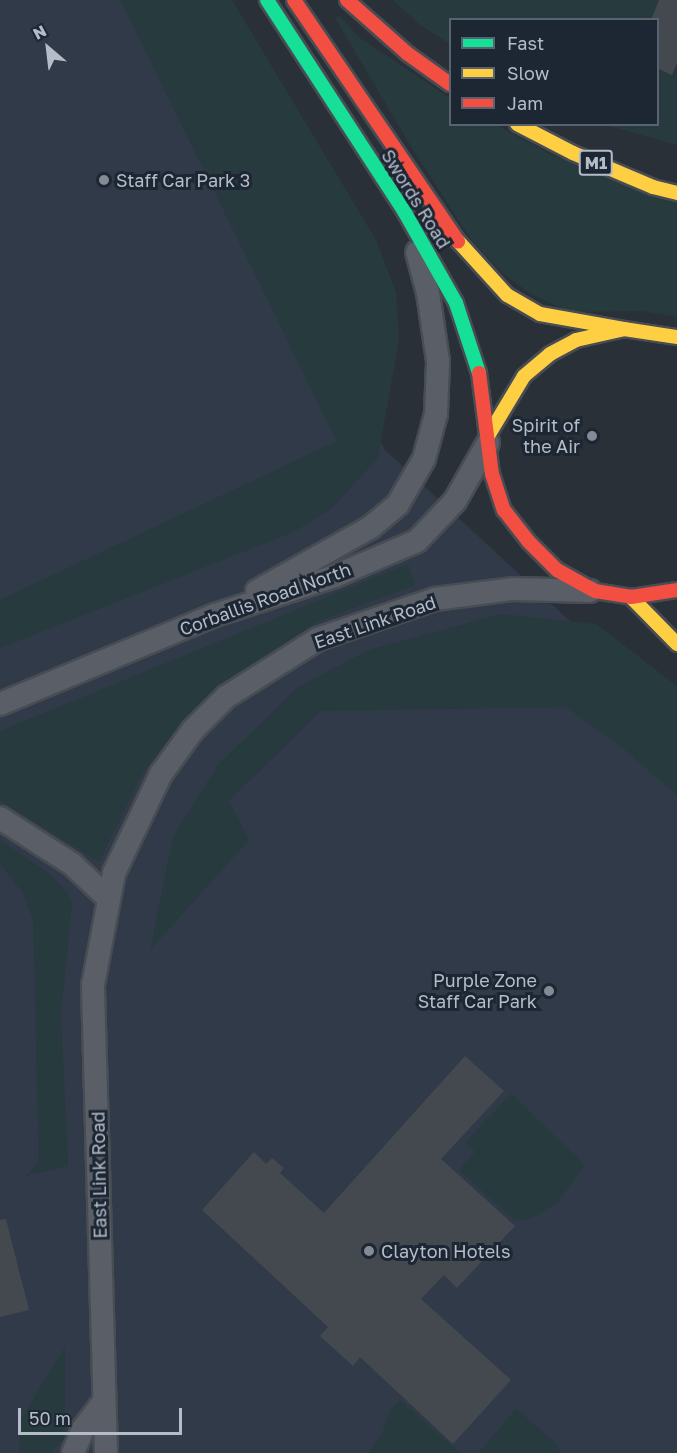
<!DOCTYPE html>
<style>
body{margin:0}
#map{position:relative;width:677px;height:1453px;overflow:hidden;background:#2a3038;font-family:"Golos Text",sans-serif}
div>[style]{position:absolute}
.airport>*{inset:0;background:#313a48}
.green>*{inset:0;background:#273a3e}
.building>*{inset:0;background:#444950}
.roads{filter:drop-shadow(2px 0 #484c53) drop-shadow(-2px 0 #484c53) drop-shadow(0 2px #484c53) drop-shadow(0 -2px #484c53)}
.street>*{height:22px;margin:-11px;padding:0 11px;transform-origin:11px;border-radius:11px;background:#5a5e66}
.fast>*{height:14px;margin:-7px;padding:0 7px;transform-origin:7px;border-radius:7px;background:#16e098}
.slow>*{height:14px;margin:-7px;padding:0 7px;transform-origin:7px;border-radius:7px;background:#ffcf43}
.jam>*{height:14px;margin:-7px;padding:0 7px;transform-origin:7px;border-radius:7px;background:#f24e42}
.dots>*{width:16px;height:16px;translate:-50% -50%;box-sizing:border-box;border:3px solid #1d2633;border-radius:50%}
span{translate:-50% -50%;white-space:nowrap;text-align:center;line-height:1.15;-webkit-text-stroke:6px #1d2633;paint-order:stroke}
.shield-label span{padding:2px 4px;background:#1d2633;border:2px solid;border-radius:4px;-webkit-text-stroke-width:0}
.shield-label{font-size:16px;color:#b4bcc9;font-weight:700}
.poi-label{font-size:18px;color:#b4bcc9}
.left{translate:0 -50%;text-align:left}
.right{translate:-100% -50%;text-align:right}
.street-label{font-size:18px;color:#b4bcc9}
.legend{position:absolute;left:449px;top:18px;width:210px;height:108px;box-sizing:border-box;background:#1d2633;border:2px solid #59626f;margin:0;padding:8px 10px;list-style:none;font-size:18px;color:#b4bcc9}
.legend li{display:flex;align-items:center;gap:12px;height:30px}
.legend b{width:30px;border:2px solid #59626f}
.north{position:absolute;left:18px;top:18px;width:60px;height:60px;-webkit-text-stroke:4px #1d2633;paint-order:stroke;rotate:332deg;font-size:16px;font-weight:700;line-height:24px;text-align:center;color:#b4bcc9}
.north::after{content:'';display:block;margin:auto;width:21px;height:27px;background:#b4bcc9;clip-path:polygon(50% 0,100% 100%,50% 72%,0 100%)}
.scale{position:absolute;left:18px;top:1408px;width:164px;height:27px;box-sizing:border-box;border:3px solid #b4bcc9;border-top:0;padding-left:8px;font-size:18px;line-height:21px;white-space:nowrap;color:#b4bcc9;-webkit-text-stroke:4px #1d2633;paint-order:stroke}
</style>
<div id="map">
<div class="airport">
<i style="clip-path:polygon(0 0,146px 0,385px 450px,677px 720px,677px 1453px,0 1453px)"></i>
</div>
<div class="green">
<i style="clip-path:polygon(120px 0,232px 0,376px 240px,396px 292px,399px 339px,378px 458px,330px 510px,293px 532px,0 648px,0 600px,337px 441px)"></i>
<i style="clip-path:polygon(393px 0,677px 0,677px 145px,606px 125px,658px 124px,658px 20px,450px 20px,450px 44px,419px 24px)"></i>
<i style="clip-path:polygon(340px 16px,360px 38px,450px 98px,450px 124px,496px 125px,550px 154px,677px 202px,677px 317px,642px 311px,571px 312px,532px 295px,505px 275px,473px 243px,409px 143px,335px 18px)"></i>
<i style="clip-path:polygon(408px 564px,415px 585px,317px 622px,225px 681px,144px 771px,99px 862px,0 800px,0 731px)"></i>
<i style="clip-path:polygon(501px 614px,596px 624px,677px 686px,677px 795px,624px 749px,566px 707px,321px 711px,229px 801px,249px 840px,150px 950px,173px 837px,218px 765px,298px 687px,369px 650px)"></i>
<i style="clip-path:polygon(0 840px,47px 872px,67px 891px,72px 904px,61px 1013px,68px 1166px,26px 1176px,39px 1162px,33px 920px,23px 893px,0 864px)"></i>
<i style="clip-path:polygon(511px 1094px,585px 1165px,557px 1203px,528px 1220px,513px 1219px,459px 1170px,475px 1152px,466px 1142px)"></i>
<i style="clip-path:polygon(65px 1347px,65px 1436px,51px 1453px,19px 1453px,20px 1421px)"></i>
<i style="clip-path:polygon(400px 1400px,460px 1453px,368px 1453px,382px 1434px,390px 1410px)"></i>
<i style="clip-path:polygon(516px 1409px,556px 1443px,560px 1453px,478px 1453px)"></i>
</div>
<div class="building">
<i style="clip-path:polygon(659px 0,677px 0,677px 63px,672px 75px,657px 68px,657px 20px,651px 20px)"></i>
<i style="clip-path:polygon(465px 1056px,504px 1091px,441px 1159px,515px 1226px,457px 1288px,444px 1275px,421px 1299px,511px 1380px,453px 1444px,360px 1357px,353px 1366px,320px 1336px,328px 1327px,202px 1210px,254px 1152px,266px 1164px,272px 1158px,284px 1168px,280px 1173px,324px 1213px)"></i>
<i style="clip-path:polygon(6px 1219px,29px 1310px,0 1317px,0 1220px)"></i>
</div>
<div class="roads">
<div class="street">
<i style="left:257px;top:591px;width:131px;rotate:-29.3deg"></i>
<i style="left:371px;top:527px;width:35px;rotate:-40deg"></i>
<i style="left:398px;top:504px;width:52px;rotate:-60deg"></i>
<i style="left:424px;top:459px;width:47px;rotate:-75.1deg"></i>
<i style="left:436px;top:414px;width:53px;rotate:-87.8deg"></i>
<i style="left:438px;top:361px;width:69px;rotate:-98.4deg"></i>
<i style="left:428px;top:293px;width:42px;rotate:-105deg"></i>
<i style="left:0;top:704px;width:233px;rotate:-22.5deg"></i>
<i style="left:215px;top:615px;width:126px;rotate:-18deg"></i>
<i style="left:335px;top:576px;width:89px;rotate:-23.1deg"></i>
<i style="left:417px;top:541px;width:55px;rotate:-46.5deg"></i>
<i style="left:455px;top:501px;width:67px;rotate:-60.4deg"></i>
<i style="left:0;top:818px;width:85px;rotate:32.6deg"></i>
<i style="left:72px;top:864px;width:51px;rotate:43.4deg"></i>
<i style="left:73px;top:1453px;width:26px;rotate:-67deg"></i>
<i style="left:83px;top:1429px;width:34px;rotate:-53deg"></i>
<i style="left:106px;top:1453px;width:468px;rotate:-91.6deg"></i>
<i style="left:93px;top:985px;width:114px;rotate:-79.4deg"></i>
<i style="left:114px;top:873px;width:110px;rotate:-64.6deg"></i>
<i style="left:161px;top:774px;width:54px;rotate:-54deg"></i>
<i style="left:193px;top:730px;width:47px;rotate:-45deg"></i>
<i style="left:226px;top:697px;width:109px;rotate:-32.2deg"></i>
<i style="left:318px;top:639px;width:124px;rotate:-18.9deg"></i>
<i style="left:435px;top:599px;width:79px;rotate:-7.3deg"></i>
<i style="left:513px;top:589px;width:77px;rotate:1.5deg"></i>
</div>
<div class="fast">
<i style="left:267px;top:0;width:252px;rotate:57deg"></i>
<i style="left:404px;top:211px;width:106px;rotate:60.5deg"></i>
<i style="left:456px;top:303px;width:74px;rotate:71.8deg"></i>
</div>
<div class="slow">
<i style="left:517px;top:124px;width:63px;rotate:27.4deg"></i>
<i style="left:573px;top:153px;width:87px;rotate:23deg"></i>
<i style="left:653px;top:187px;width:25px;rotate:14deg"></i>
<i style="left:458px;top:241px;width:73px;rotate:47.8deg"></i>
<i style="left:507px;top:295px;width:38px;rotate:30deg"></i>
<i style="left:540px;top:314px;width:85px;rotate:10.1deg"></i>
<i style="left:488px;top:436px;width:70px;rotate:-59deg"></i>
<i style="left:524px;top:376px;width:34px;rotate:-40deg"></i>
<i style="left:550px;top:354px;width:30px;rotate:-28deg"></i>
<i style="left:576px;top:340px;width:49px;rotate:-12.9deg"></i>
<i style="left:624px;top:329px;width:54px;rotate:8.6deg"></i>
<i style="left:631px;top:597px;width:66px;rotate:45.6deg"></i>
</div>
<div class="jam">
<i style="left:294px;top:0;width:292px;rotate:55.8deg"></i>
<i style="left:347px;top:0;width:81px;rotate:41.5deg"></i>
<i style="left:408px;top:54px;width:52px;rotate:35.5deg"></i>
<i style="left:479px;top:373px;width:102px;rotate:82.7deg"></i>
<i style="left:492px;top:474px;width:38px;rotate:72deg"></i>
<i style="left:504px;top:510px;width:39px;rotate:52deg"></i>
<i style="left:528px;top:541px;width:41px;rotate:45deg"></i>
<i style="left:557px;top:570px;width:43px;rotate:28.9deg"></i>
<i style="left:595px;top:591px;width:36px;rotate:9deg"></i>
<i style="left:631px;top:597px;width:47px;rotate:-8.7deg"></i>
</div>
</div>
<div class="dots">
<i style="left:104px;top:180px;background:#848b96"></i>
<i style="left:592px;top:436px;background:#848b96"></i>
<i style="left:549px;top:991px;background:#848b96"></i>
<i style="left:369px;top:1251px;background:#848b96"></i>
</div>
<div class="shield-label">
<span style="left:596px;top:163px">M1</span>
</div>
<div class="poi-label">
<span class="left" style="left:116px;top:180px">Staff Car Park 3</span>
<span class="right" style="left:580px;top:436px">Spirit of<br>the Air</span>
<span class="right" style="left:537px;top:991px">Purple Zone<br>Staff Car Park</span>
<span class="left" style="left:381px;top:1251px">Clayton Hotels</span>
</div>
<div class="street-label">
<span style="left:416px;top:199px;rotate:58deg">Swords Road</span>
<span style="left:265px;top:599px;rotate:-20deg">Corballis Road North</span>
<span style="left:375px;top:622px;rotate:-19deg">East Link Road</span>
<span style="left:99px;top:1175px;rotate:-91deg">East Link Road</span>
</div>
<ul class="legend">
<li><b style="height:8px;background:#16e098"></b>Fast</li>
<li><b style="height:8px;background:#ffcf43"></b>Slow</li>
<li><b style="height:8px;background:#f24e42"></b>Jam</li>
</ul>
<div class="north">N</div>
<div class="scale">50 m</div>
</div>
